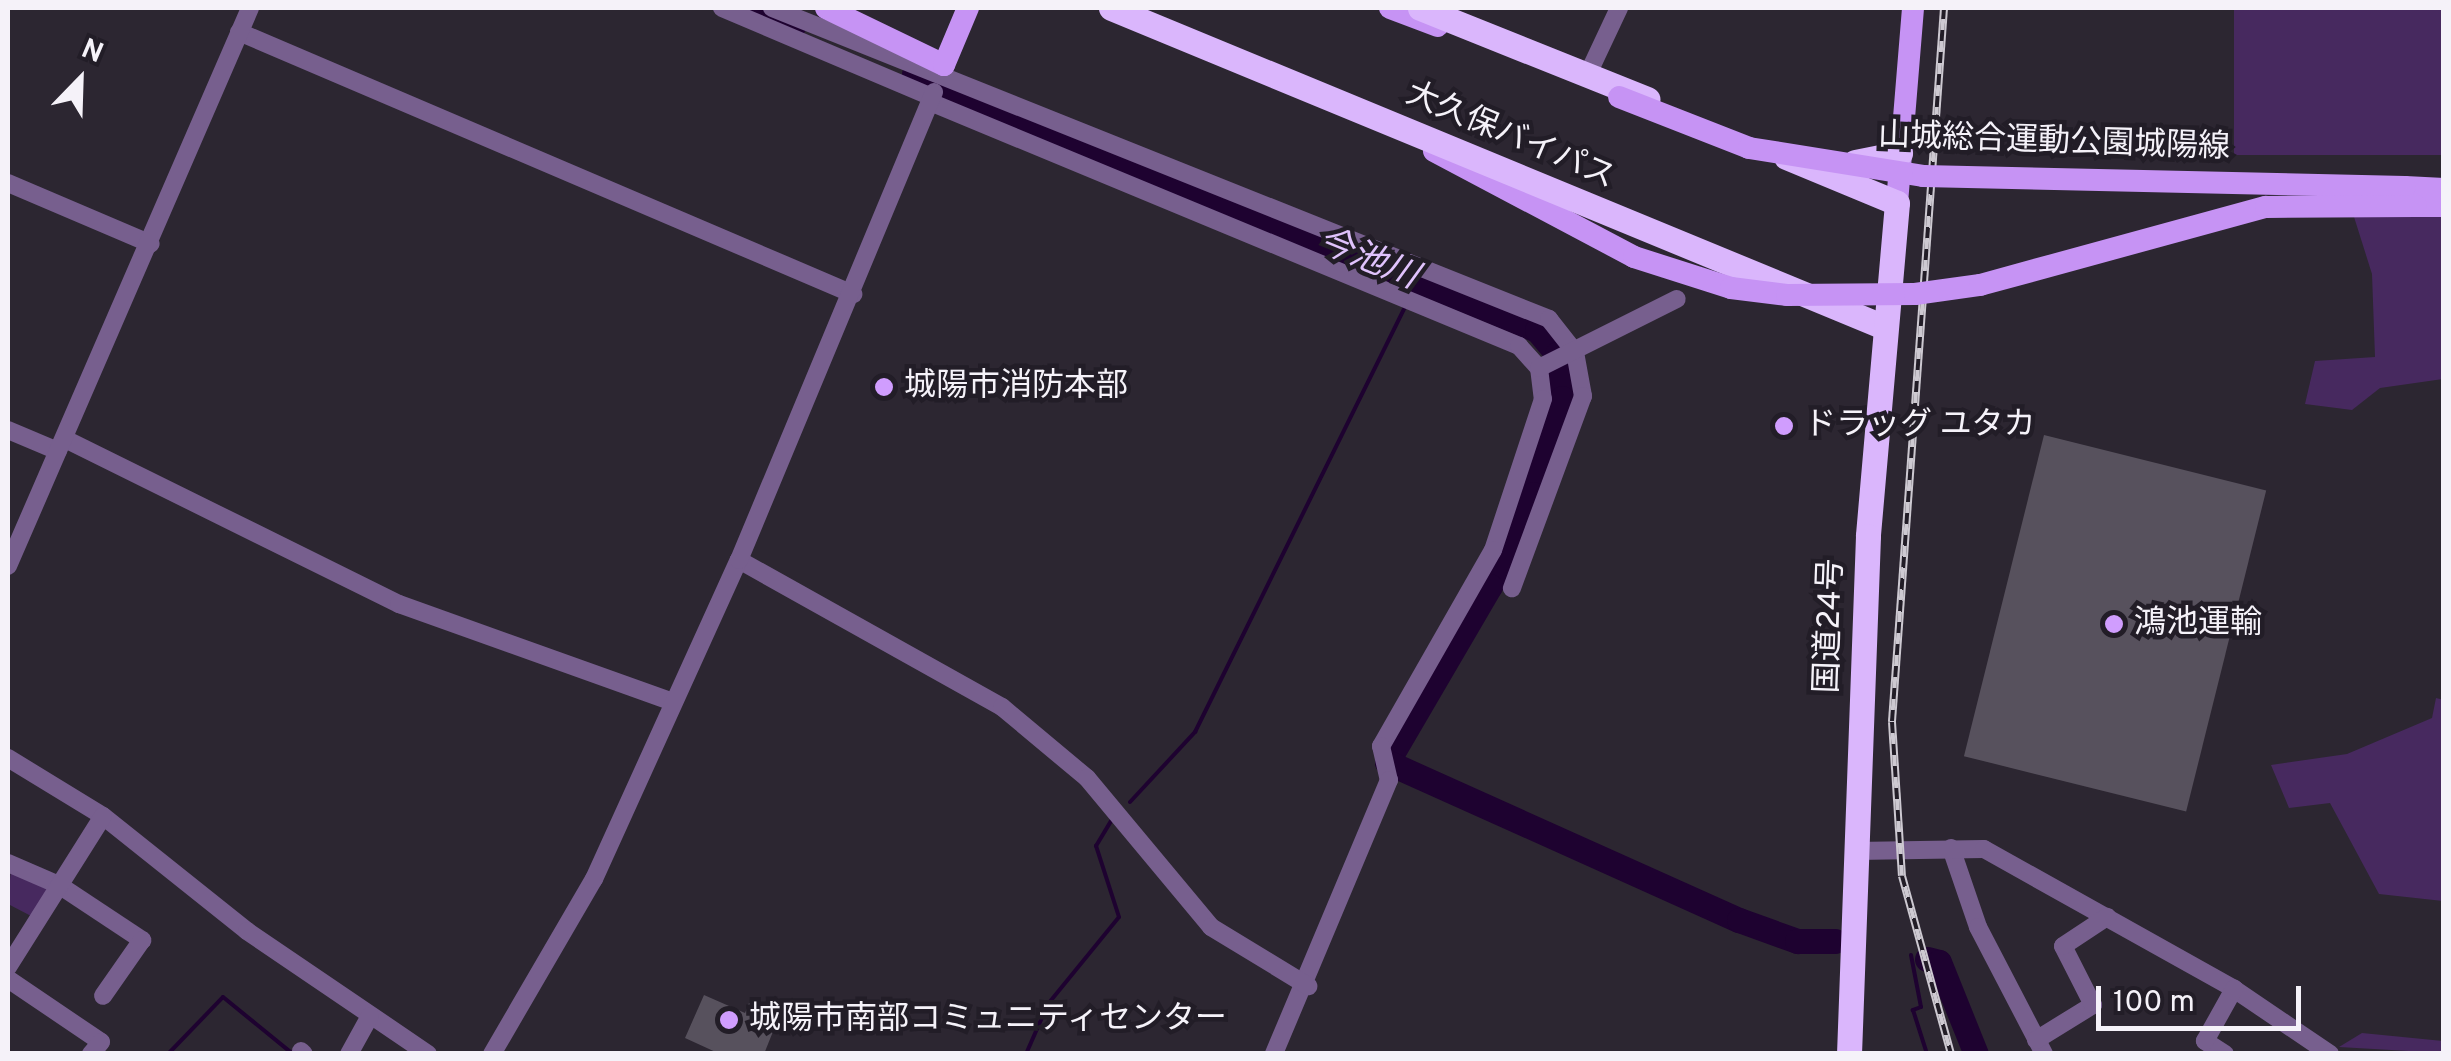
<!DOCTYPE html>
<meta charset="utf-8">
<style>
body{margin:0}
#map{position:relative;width:2451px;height:1061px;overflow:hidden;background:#2c2631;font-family:Overpass,"Noto Sans JP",sans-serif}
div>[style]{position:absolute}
.green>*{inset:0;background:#47295f;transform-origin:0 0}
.stream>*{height:4px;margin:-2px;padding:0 2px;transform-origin:2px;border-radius:2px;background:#1e0230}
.river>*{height:25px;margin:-12.5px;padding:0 12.5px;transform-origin:12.5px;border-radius:12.5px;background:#1e0230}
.building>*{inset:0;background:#57515d;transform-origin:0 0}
.minor>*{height:18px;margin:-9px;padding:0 9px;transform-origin:9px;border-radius:9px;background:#775f8e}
.major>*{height:22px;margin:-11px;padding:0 11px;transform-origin:11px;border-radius:11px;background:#c693f4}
.highway>*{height:25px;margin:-12.5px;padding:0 12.5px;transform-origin:12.5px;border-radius:12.5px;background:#dab6fc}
.rail>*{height:8px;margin-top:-4px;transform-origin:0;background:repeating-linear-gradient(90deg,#221d27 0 11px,#cdc9d1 0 22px);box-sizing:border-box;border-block:2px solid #cdc9d1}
.major-bridge>*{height:22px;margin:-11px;padding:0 11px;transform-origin:11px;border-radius:11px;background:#c693f4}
.dots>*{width:28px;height:28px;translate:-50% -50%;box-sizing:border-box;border:5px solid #221d27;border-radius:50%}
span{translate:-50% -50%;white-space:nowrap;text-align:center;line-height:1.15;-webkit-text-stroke:9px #221d27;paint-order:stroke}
.street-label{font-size:32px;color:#f5f2f9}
.poi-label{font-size:32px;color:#f5f2f9}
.left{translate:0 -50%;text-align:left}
.water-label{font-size:35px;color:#e0c3fd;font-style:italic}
.frame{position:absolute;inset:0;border:10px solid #f5f2f9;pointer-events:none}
.north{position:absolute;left:30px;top:30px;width:100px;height:100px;-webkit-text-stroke:8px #221d27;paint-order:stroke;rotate:23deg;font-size:28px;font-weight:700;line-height:40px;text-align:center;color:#f5f2f9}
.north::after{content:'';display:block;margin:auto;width:35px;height:45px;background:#f5f2f9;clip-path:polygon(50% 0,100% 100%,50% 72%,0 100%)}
.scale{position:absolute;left:2096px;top:986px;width:205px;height:45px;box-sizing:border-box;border:5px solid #f5f2f9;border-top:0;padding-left:12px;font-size:30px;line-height:35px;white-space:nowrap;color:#f5f2f9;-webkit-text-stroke:8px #221d27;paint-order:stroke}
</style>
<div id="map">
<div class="green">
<i style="left:2234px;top:8px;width:209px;height:147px"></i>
<i style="clip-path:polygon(2349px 201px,2443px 209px,2443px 379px,2380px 388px,2352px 410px,2305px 404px,2315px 361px,2375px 357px,2372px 274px)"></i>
<i style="clip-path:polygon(2436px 698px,2444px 700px,2443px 901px,2379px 894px,2330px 803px,2289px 808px,2271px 765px,2347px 754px,2432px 718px)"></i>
<i style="clip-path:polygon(11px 868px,52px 887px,33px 917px,8px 904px)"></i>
<i style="clip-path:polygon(2362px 1033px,2443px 1041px,2443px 1053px,2339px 1047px)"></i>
</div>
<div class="stream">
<i style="left:1409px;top:294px;width:16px;rotate:-72deg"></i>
<i style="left:1130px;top:802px;width:96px;rotate:-47.1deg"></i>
<i style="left:1195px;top:732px;width:473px;rotate:-63.7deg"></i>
<i style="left:1911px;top:955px;width:53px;rotate:79.1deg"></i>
<i style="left:1921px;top:1007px;width:9px;rotate:159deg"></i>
<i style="left:1913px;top:1010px;width:46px;rotate:72.3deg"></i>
<i style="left:168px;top:1054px;width:79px;rotate:-46deg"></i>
<i style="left:223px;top:997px;width:90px;rotate:39.2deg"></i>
<i style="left:1026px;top:1054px;width:55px;rotate:-66.3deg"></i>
<i style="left:1048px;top:1004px;width:112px;rotate:-50.8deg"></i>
<i style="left:1119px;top:917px;width:75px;rotate:-107.9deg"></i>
<i style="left:1096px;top:846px;width:29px;rotate:-59deg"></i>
</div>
<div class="river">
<i style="left:752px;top:8px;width:45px;rotate:22deg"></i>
<i style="left:914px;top:74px;width:674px;rotate:22.34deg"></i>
<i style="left:1537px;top:330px;width:31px;rotate:50deg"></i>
<i style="left:1557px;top:354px;width:44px;rotate:83.5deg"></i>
<i style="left:1562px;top:398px;width:100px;rotate:106.8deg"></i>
<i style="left:1533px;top:494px;width:102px;rotate:115.1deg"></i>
<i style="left:1490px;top:586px;width:204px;rotate:120.3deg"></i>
<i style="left:1387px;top:762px;width:386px;rotate:24.2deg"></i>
<i style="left:1739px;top:920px;width:62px;rotate:19.9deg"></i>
<i style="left:1797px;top:941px;width:38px"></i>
<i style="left:1927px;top:959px;width:12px;rotate:14deg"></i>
<i style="left:1939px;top:962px;width:99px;rotate:68.1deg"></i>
</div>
<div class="building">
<i style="left:2044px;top:435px;width:229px;height:331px;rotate:14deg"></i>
<i style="clip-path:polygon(704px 995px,745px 1013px,749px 1003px,768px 1012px,763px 1024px,774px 1029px,764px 1054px,720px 1054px,685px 1038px)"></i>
</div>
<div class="minor">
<i style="left:722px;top:8px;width:228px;rotate:23deg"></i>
<i style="left:772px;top:8px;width:837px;rotate:21.81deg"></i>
<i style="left:1549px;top:319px;width:42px;rotate:51.8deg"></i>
<i style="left:1575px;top:352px;width:45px;rotate:79.7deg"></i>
<i style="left:1583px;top:396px;width:205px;rotate:110.3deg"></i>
<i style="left:239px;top:32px;width:668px;rotate:23.11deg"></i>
<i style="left:1588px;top:74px;width:73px;rotate:-64.8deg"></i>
<i style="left:930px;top:102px;width:638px;rotate:22.5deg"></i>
<i style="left:1519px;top:346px;width:30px;rotate:48deg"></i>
<i style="left:1539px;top:368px;width:31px;rotate:83deg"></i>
<i style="left:1543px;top:399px;width:159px;rotate:108.3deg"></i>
<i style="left:1493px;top:550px;width:226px;rotate:119.7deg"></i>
<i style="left:1381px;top:746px;width:35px;rotate:77deg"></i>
<i style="left:1389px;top:780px;width:297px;rotate:112.8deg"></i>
<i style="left:8px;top:183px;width:155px;rotate:23.1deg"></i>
<i style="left:1539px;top:368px;width:154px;rotate:-26.6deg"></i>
<i style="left:8px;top:430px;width:54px;rotate:22.8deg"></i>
<i style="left:65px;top:439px;width:373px;rotate:26.3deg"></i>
<i style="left:399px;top:604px;width:291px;rotate:19.7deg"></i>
<i style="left:739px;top:560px;width:301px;rotate:29.2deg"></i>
<i style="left:1002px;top:707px;width:111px;rotate:39.9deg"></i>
<i style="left:1087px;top:778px;width:194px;rotate:50.2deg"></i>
<i style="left:1211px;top:927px;width:114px;rotate:31.3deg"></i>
<i style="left:8px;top:566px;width:608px;rotate:-66.55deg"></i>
<i style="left:8px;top:758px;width:111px;rotate:31.4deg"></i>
<i style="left:103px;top:816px;width:184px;rotate:38.6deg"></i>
<i style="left:247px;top:931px;width:219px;rotate:34.2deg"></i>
<i style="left:1951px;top:848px;width:83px;rotate:71.1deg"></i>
<i style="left:1978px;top:927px;width:143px;rotate:62.5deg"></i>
<i style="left:1855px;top:851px;width:129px;rotate:-0.9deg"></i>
<i style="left:1984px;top:849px;width:287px;rotate:29.2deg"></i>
<i style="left:2234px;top:989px;width:116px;rotate:34.1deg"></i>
<i style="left:8px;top:863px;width:56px;rotate:23.3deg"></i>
<i style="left:59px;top:885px;width:100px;rotate:33.5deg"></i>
<i style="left:142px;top:940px;width:68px;rotate:124.9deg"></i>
<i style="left:8px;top:967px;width:178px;rotate:-57.8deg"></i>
<i style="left:8px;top:979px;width:112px;rotate:34.1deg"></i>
<i style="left:101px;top:1042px;width:16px;rotate:130deg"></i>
<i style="left:2036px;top:1040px;width:67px;rotate:-31.6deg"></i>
<i style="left:2093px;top:1005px;width:66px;rotate:-117deg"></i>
<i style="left:2063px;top:946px;width:53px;rotate:-33.4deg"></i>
<i style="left:301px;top:1051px;width:4px;rotate:45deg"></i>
<i style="left:349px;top:1054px;width:43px;rotate:-61.1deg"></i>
<i style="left:492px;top:1054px;width:203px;rotate:-59.8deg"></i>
<i style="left:594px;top:879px;width:350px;rotate:-65.6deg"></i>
<i style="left:739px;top:560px;width:507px;rotate:-67.38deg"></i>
<i style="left:2225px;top:1054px;width:24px;rotate:-147deg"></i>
<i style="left:2205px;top:1041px;width:60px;rotate:-60.9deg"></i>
</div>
<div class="major">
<i style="left:826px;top:8px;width:131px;rotate:25.8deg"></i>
<i style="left:944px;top:65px;width:62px;rotate:-67.2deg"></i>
<i style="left:1390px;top:8px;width:51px;rotate:20.6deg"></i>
<i style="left:1434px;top:151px;width:226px;rotate:27.9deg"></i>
<i style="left:2405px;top:187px;width:39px;rotate:3deg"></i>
<i style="left:1897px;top:203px;width:196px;rotate:-85.3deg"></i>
<i style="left:2416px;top:206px;width:28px"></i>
</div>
<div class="highway">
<i style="left:1111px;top:8px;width:836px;rotate:22.42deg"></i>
<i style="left:1420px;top:8px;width:245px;rotate:21.8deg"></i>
<i style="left:1786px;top:157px;width:120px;rotate:22.5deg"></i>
<i style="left:1897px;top:203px;width:334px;rotate:95deg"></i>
<i style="left:1868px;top:536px;width:518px;rotate:92.1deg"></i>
<i style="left:1855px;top:162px;width:46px;rotate:-11.3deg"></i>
</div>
<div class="rail">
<i style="left:1944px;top:8px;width:716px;rotate:94.17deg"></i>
<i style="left:1892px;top:722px;width:154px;rotate:86.3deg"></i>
<i style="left:1902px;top:876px;width:185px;rotate:74.6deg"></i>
</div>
<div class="major-bridge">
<i style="left:1619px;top:97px;width:140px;rotate:21.4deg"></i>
<i style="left:1749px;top:148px;width:176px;rotate:9.1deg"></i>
<i style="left:1923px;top:176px;width:482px;rotate:1.3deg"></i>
<i style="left:1634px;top:257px;width:102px;rotate:17.7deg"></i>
<i style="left:1731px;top:288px;width:56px;rotate:7.1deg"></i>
<i style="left:1787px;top:295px;width:128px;rotate:-0.4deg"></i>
<i style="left:1915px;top:294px;width:66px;rotate:-7.9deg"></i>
<i style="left:1980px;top:285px;width:296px;rotate:-15.3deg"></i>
<i style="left:2266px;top:207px;width:150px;rotate:-0.4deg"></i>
</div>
<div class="dots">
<i style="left:884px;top:387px;background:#d09dfe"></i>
<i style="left:1784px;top:426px;background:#d09dfe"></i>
<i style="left:2114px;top:624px;background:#d09dfe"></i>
<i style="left:729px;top:1020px;background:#d09dfe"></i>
</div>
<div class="street-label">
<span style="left:1510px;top:137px;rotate:23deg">大久保バイパス</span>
<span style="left:2054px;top:143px;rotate:2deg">山城総合運動公園城陽線</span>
<span style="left:1831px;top:626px;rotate:-88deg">国道24号</span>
</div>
<div class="poi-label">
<span class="left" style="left:904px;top:387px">城陽市消防本部</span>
<span class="left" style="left:1804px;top:426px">ドラッグ ユタカ</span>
<span class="left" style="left:2134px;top:624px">鴻池運輸</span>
<span class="left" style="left:749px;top:1020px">城陽市南部コミュニティセンター</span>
</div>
<div class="water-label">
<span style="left:1367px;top:260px;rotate:22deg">今池川</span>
</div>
<div class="frame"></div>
<div class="north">N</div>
<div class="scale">100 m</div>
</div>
